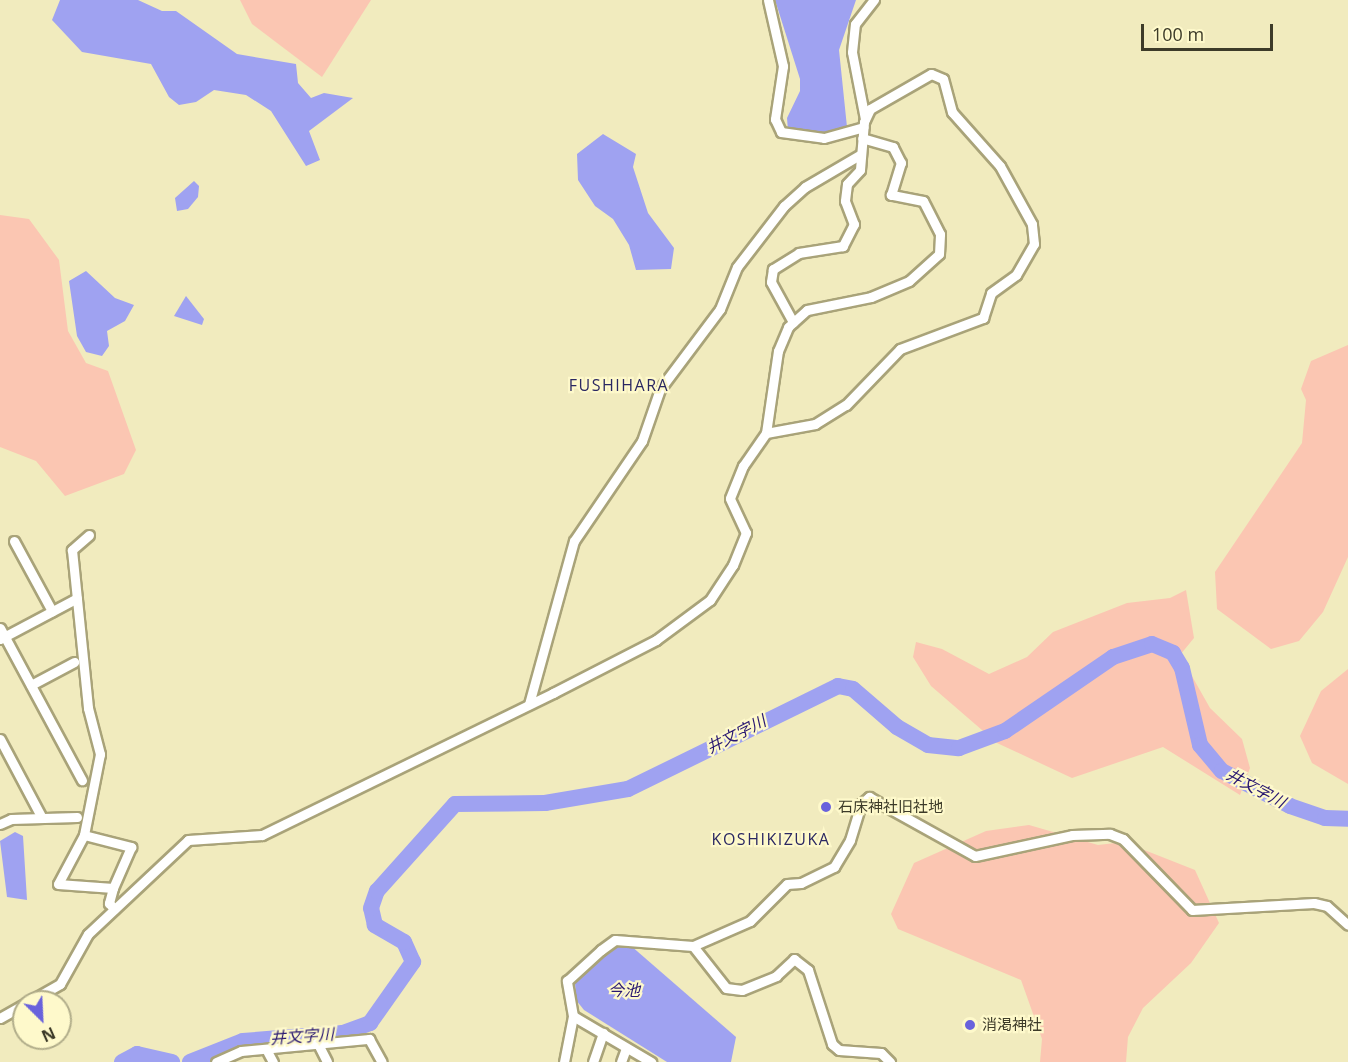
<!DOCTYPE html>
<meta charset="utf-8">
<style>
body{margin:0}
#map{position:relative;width:1348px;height:1062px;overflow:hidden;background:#f1ebbe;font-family:"Open Sans","Noto Sans JP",sans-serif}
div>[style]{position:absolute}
.green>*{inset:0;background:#fbc6b2}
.water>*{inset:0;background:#9fa2f1}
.river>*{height:16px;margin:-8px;padding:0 8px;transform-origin:8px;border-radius:8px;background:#9fa2f1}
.roads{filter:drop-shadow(2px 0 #a9a379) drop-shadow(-2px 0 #a9a379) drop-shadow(0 2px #a9a379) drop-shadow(0 -2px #a9a379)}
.minor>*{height:9px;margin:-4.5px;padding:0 4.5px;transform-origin:4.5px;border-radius:4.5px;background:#fff}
.dots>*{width:16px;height:16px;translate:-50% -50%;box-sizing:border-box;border:3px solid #fef9cb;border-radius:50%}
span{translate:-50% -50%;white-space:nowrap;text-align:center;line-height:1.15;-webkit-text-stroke:4.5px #fef9cb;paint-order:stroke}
.poi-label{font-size:15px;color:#3d3b29}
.left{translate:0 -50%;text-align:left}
.neighbourhood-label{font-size:16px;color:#2b2862;letter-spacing:1.5px}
.water-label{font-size:16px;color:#281771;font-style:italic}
.north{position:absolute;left:12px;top:990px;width:60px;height:60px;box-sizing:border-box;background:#fef9cb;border:2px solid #b1ad8a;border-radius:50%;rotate:156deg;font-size:16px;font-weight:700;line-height:24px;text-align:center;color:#3d3b29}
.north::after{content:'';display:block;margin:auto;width:21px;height:27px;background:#6962dc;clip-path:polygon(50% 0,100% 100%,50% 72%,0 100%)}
.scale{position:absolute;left:1141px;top:24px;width:132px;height:27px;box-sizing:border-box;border:3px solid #3d3b29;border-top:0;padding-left:8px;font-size:18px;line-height:21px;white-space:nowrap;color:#3d3b29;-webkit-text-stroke:4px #fef9cb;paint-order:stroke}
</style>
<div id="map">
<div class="green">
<i style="clip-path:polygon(240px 0,371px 0,322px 77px,252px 24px)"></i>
<i style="clip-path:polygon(0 215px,29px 219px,59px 260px,68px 331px,86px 363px,108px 371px,136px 450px,124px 474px,65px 496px,36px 461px,0 447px)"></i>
<i style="clip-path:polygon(1348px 345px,1348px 557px,1323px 612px,1299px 641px,1271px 649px,1217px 609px,1215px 572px,1302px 443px,1306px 400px,1301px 389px,1311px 361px)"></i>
<i style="clip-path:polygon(1186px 590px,1194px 638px,1180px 655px,1210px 708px,1242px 739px,1250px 768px,1240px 795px,1163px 747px,1072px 778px,997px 743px,931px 686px,913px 657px,916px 642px,942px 649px,989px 674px,1027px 657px,1053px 632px,1127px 603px,1170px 598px)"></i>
<i style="clip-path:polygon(1348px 669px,1348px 784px,1312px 763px,1300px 736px,1321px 691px)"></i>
<i style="clip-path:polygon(1029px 825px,1098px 845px,1124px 842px,1195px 870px,1219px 923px,1191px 963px,1143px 1008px,1128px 1037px,1126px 1062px,1040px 1062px,1042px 1039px,1021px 980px,898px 929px,891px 914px,914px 863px,986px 831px)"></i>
</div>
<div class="water">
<i style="clip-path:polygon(60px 0,138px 0,162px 11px,176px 11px,237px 54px,296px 64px,298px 83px,311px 98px,324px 93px,353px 98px,309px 131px,320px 160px,306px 166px,271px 111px,246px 95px,214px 90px,196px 102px,179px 105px,169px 97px,151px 64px,82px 52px,52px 20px)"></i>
<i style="clip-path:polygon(775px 0,856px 0,839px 50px,847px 127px,801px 142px,788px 131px,787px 118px,800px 91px,800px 79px)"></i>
<i style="clip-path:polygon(603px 134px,636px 154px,633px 167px,648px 213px,674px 248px,671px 269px,636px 270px,629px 245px,613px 219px,595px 206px,578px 180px,577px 154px)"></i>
<i style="clip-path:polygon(194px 181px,199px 186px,198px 197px,188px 209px,177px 211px,175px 198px)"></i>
<i style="clip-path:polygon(86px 271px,115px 298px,134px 305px,125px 321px,107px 331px,109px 346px,102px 356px,86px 352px,77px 336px,69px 281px)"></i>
<i style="clip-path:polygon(186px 296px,204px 319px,202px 325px,174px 316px)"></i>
<i style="clip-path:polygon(15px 832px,23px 836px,27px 900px,7px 897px,0 841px)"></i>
<i style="clip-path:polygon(614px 945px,630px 945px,736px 1037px,731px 1062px,667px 1062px,584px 1010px,576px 1000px,575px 983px)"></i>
</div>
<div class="river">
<i style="left:122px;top:1062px;width:17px;rotate:-28deg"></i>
<i style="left:137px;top:1054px;width:36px;rotate:13deg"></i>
<i style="left:190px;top:1062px;width:57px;rotate:-21.6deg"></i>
<i style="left:243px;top:1041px;width:100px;rotate:-4.6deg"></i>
<i style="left:343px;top:1033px;width:29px;rotate:-20deg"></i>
<i style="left:370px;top:1023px;width:75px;rotate:-54.8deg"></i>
<i style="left:413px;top:962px;width:22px;rotate:-114deg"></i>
<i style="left:404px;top:942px;width:34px;rotate:-150deg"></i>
<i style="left:375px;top:925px;width:17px;rotate:-103deg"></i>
<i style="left:371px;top:908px;width:18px;rotate:-71deg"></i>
<i style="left:377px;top:891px;width:117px;rotate:-48.1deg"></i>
<i style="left:455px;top:804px;width:90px;rotate:-0.6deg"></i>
<i style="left:545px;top:803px;width:84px;rotate:-9.6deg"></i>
<i style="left:628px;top:789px;width:234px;rotate:-26.1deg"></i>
<i style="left:838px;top:686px;width:15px;rotate:11deg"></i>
<i style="left:853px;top:689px;width:58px;rotate:40.8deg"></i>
<i style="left:897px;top:727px;width:36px;rotate:30deg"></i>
<i style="left:928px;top:745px;width:31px;rotate:6deg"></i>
<i style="left:959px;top:748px;width:49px;rotate:-20.3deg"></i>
<i style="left:1005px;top:731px;width:131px;rotate:-34.4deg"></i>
<i style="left:1113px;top:657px;width:41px;rotate:-18.4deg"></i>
<i style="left:1152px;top:644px;width:23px;rotate:23deg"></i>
<i style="left:1173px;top:653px;width:17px;rotate:59deg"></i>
<i style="left:1182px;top:668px;width:79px;rotate:76.8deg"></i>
<i style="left:1200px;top:745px;width:34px;rotate:50deg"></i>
<i style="left:1222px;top:771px;width:76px;rotate:27.2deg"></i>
<i style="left:1290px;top:806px;width:37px;rotate:19deg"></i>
<i style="left:1325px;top:818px;width:23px;rotate:2deg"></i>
</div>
<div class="roads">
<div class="minor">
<i style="left:768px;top:0;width:68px;rotate:77.2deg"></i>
<i style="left:783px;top:66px;width:54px;rotate:98.6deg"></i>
<i style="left:775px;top:119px;width:14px;rotate:65deg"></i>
<i style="left:781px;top:132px;width:43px;rotate:7.9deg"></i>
<i style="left:824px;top:138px;width:41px;rotate:-15.4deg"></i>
<i style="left:865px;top:119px;width:68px;rotate:-101deg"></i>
<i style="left:852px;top:52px;width:28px;rotate:-84deg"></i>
<i style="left:855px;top:24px;width:31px;rotate:-52deg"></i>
<i style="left:766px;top:433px;width:50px;rotate:-10.4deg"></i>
<i style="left:815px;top:424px;width:36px;rotate:-32deg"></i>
<i style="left:846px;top:405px;width:78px;rotate:-46deg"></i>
<i style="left:900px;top:349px;width:89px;rotate:-20.5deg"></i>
<i style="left:983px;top:318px;width:26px;rotate:-72deg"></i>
<i style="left:991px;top:293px;width:31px;rotate:-36deg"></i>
<i style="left:1016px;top:275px;width:36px;rotate:-60deg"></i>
<i style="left:1034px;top:244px;width:20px;rotate:-96deg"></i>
<i style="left:1032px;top:224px;width:66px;rotate:-118.9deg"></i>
<i style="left:1000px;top:166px;width:72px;rotate:-131.6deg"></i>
<i style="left:952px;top:112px;width:34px;rotate:-105deg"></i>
<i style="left:943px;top:79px;width:13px;rotate:-157deg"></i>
<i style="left:931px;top:74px;width:70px;rotate:150.2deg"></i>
<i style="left:870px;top:109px;width:14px;rotate:115deg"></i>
<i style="left:864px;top:122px;width:48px;rotate:94.8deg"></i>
<i style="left:860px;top:170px;width:19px;rotate:133deg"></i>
<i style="left:847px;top:184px;width:17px;rotate:97deg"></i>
<i style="left:845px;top:201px;width:25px;rotate:69deg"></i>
<i style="left:854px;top:224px;width:25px;rotate:117deg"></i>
<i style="left:843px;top:246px;width:45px;rotate:171deg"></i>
<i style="left:799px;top:253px;width:31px;rotate:148deg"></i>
<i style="left:773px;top:269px;width:13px;rotate:99deg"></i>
<i style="left:771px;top:282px;width:46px;rotate:61.2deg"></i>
<i style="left:89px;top:535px;width:23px;rotate:139deg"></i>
<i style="left:72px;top:550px;width:159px;rotate:84.2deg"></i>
<i style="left:88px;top:708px;width:48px;rotate:75.4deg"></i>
<i style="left:100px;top:754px;width:83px;rotate:101.2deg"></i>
<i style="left:84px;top:835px;width:55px;rotate:118deg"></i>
<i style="left:58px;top:884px;width:55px;rotate:4.2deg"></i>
<i style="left:113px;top:888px;width:16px;rotate:105deg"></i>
<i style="left:109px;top:903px;width:8px;rotate:50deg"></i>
<i style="left:14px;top:541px;width:80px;rotate:61.5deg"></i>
<i style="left:0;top:628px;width:173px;rotate:61.7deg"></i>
<i style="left:0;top:639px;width:87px;rotate:-28deg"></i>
<i style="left:31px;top:685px;width:49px;rotate:-28.1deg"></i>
<i style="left:529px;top:704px;width:169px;rotate:-74.6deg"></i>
<i style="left:574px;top:541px;width:121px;rotate:-55.8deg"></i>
<i style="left:642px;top:441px;width:55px;rotate:-70.9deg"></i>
<i style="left:660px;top:389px;width:100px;rotate:-53.1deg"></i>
<i style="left:720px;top:309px;width:45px;rotate:-68deg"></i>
<i style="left:737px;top:267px;width:77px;rotate:-52.4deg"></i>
<i style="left:784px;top:206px;width:28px;rotate:-42deg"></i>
<i style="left:805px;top:187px;width:65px;rotate:-30.5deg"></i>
<i style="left:0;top:739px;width:87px;rotate:62deg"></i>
<i style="left:0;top:824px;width:12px;rotate:-24deg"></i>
<i style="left:11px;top:819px;width:66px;rotate:-1.7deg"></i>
<i style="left:84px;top:835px;width:49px;rotate:14.3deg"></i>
<i style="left:131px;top:847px;width:45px;rotate:113.7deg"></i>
<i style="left:693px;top:946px;width:53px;rotate:51.8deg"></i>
<i style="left:726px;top:988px;width:16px;rotate:7deg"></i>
<i style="left:742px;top:990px;width:37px;rotate:-22deg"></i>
<i style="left:776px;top:976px;width:25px;rotate:-43deg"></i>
<i style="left:794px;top:959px;width:18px;rotate:38deg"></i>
<i style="left:808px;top:970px;width:78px;rotate:72deg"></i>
<i style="left:832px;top:1044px;width:9px;rotate:41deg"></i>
<i style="left:839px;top:1050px;width:42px;rotate:4.1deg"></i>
<i style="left:881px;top:1053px;width:13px;rotate:45deg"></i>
<i style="left:573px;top:1016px;width:91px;rotate:30.5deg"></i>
<i style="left:0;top:1018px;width:69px;rotate:-29.5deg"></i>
<i style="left:60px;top:984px;width:57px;rotate:-60.8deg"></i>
<i style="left:88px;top:934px;width:137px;rotate:-43.2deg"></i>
<i style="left:188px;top:840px;width:74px;rotate:-3.9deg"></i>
<i style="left:262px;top:835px;width:324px;rotate:-26deg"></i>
<i style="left:553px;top:693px;width:116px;rotate:-27.2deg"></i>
<i style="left:656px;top:640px;width:67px;rotate:-36.5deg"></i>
<i style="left:710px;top:600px;width:42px;rotate:-56.7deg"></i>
<i style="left:733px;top:565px;width:35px;rotate:-68deg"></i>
<i style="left:746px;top:533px;width:38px;rotate:-115deg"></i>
<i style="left:730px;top:498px;width:35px;rotate:-68deg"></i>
<i style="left:743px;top:466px;width:40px;rotate:-55.1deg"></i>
<i style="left:766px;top:433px;width:83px;rotate:-81.7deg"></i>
<i style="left:778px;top:351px;width:26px;rotate:-67deg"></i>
<i style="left:788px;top:327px;width:25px;rotate:-42deg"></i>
<i style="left:807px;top:310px;width:65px;rotate:-11.5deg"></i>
<i style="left:871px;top:297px;width:41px;rotate:-22.8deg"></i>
<i style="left:909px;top:281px;width:40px;rotate:-42deg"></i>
<i style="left:939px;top:254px;width:20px;rotate:-87deg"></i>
<i style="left:940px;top:234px;width:37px;rotate:-117deg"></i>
<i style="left:923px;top:201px;width:33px;rotate:-169deg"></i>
<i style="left:891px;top:195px;width:34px;rotate:-73deg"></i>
<i style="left:901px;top:163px;width:18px;rotate:-117deg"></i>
<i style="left:893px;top:147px;width:32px;rotate:-164deg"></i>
<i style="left:317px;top:1042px;width:22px;rotate:63deg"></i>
<i style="left:266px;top:1049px;width:15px;rotate:62deg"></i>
<i style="left:216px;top:1062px;width:27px;rotate:-24deg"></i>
<i style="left:241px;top:1051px;width:129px;rotate:-5.4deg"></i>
<i style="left:369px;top:1039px;width:26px;rotate:61deg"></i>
<i style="left:564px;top:1062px;width:47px;rotate:-78.9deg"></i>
<i style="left:573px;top:1016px;width:36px;rotate:-100deg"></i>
<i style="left:567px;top:981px;width:46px;rotate:-42.4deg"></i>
<i style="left:601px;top:950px;width:17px;rotate:-36deg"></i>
<i style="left:615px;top:940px;width:78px;rotate:4.4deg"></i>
<i style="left:693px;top:946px;width:62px;rotate:-23.7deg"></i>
<i style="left:750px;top:921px;width:52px;rotate:-45deg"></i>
<i style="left:787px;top:884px;width:14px;rotate:-4deg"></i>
<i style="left:801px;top:883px;width:37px;rotate:-26deg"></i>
<i style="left:834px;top:867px;width:31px;rotate:-59deg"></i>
<i style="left:850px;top:840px;width:38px;rotate:-73deg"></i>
<i style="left:861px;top:804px;width:11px;rotate:-41deg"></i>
<i style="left:869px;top:797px;width:121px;rotate:29.1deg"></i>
<i style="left:975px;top:856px;width:99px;rotate:-12.2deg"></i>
<i style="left:1072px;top:835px;width:38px;rotate:-2deg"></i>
<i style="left:1110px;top:834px;width:14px;rotate:21deg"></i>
<i style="left:1123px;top:839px;width:99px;rotate:45.8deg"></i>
<i style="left:1192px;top:910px;width:122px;rotate:-3.3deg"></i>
<i style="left:1314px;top:903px;width:13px;rotate:13deg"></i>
<i style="left:1327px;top:906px;width:28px;rotate:42deg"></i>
<i style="left:593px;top:1062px;width:31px;rotate:-71deg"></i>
<i style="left:621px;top:1062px;width:15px;rotate:-70deg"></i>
</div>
</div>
<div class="dots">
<i style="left:826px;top:807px;background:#6962dc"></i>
<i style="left:970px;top:1025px;background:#6962dc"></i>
</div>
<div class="poi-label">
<span class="left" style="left:838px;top:807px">石床神社旧社地</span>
<span class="left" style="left:982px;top:1025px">消渇神社</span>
</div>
<div class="neighbourhood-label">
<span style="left:619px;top:385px">FUSHIHARA</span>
<span style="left:771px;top:839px">KOSHIKIZUKA</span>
</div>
<div class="water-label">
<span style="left:736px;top:734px;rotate:-27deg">井文字川</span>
<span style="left:1256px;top:788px;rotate:28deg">井文字川</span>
<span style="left:624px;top:990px">今池</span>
<span style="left:302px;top:1036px;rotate:-4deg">井文字川</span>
</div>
<div class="north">N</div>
<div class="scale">100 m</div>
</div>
